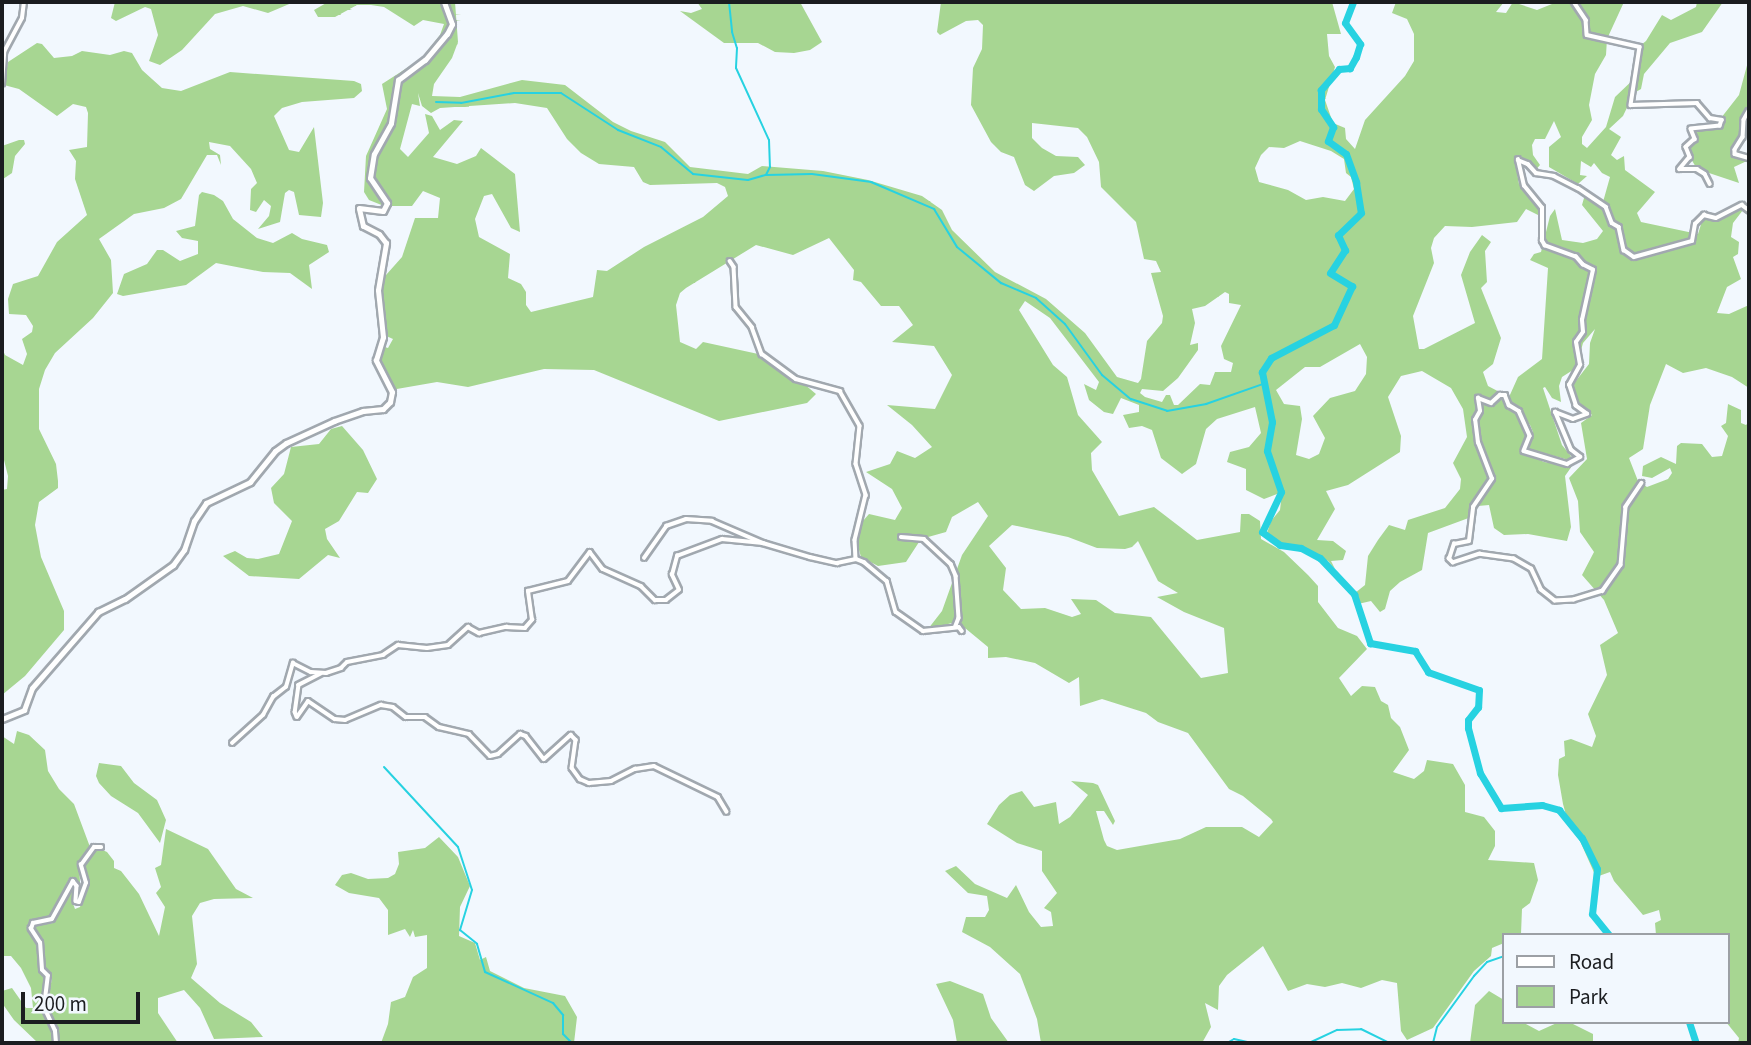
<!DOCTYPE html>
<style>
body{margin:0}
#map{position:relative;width:1751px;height:1045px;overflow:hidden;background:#f2f8fe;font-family:"Source Sans 3",sans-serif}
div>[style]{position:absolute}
.green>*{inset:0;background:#a7d692}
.stream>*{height:2px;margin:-1px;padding:0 1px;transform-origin:1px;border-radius:1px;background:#27d2e1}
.river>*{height:7px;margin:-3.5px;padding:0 3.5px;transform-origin:3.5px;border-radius:3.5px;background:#27d2e1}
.roads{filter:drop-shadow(2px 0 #a1a8af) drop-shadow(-2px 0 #a1a8af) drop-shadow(0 2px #a1a8af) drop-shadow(0 -2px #a1a8af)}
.street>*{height:3.5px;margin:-1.75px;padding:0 1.75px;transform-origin:1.75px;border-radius:1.75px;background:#fff}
.secondary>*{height:5px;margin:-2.5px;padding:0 2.5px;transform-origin:2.5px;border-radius:2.5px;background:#fff}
span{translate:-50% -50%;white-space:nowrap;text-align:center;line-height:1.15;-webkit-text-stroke:7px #f2f8fe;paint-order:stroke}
.frame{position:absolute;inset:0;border:4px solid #1b1d20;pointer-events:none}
.legend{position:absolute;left:1502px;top:933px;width:228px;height:91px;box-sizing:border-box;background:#f2f8fe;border:2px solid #9ca0a5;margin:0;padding:9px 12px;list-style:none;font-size:21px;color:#1b1d20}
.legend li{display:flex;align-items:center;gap:14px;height:35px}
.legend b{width:35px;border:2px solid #9ca0a5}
.scale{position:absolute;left:21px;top:992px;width:119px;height:32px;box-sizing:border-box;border:4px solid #1b1d20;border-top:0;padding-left:9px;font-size:21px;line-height:24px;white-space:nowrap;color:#1b1d20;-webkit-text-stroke:5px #f2f8fe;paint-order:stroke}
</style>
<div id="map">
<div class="green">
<i style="clip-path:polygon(115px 2px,294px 2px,268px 13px,243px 6px,215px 14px,182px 50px,160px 65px,149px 61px,158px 35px,151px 9px,145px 7px,116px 21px,111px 18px)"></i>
<i style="clip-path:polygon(evenodd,328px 2px,455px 2px,458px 42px,452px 58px,434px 84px,432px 96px,460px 97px,522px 80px,565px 85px,613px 122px,631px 131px,665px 142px,690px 167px,748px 174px,762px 166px,823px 171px,868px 180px,922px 196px,942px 210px,952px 230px,995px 272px,1046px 299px,1085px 333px,1117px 377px,1138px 383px,1141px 379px,1147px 341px,1162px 323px,1163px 316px,1151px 273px,1161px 272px,1156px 261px,1144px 259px,1136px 222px,1101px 187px,1099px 162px,1087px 137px,1078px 128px,1032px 123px,1032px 138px,1042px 148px,1056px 156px,1078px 157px,1085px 165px,1074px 173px,1054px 176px,1034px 191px,1025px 185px,1014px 157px,1001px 152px,991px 142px,971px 105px,973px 68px,982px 49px,983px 25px,978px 20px,966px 21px,940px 35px,937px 32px,941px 2px,1332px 2px,1341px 34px,1327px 34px,1329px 56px,1335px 67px,1325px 100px,1333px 123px,1345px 128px,1346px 139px,1355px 149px,1365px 120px,1405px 76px,1414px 61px,1414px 34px,1407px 19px,1392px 13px,1396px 2px,1504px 2px,1496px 12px,1506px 13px,1513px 2px,1537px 10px,1557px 2px,1624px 2px,1607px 39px,1606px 55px,1595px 74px,1589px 105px,1592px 120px,1582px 137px,1582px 144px,1587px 148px,1606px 127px,1615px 97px,1637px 76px,1641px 45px,1646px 41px,1662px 15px,1671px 20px,1696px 7px,1697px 2px,1723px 2px,1702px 32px,1670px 43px,1644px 74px,1641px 89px,1634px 93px,1623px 116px,1609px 129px,1621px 137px,1611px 155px,1617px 160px,1624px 156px,1625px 170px,1655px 192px,1637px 213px,1641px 222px,1698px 234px,1703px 218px,1713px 221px,1737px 207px,1743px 210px,1733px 223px,1731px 237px,1739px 242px,1738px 254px,1733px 257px,1741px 279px,1727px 287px,1717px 313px,1729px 314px,1749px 305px,1749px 388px,1732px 377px,1706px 368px,1683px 373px,1666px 364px,1650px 405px,1643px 449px,1629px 458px,1638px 481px,1647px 487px,1668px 479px,1672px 473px,1670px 468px,1652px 478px,1642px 476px,1643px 466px,1661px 457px,1676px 464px,1677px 446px,1681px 443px,1702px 444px,1712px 457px,1722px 456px,1728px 436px,1721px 426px,1726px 423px,1728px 404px,1741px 410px,1741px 423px,1746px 425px,1749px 422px,1749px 1043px,1738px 1043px,1739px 1038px,1726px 1022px,1728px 935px,1656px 935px,1655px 923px,1661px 920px,1659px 910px,1643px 915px,1614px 881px,1610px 872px,1596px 877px,1580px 841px,1569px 826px,1563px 804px,1558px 775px,1559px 759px,1565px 756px,1564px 741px,1571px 739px,1592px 747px,1596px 736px,1588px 714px,1607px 675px,1600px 645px,1618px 633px,1604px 600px,1582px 575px,1594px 552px,1580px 532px,1578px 501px,1569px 478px,1587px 459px,1581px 423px,1592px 415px,1578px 401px,1572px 386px,1589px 364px,1590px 343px,1595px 329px,1583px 343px,1576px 368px,1562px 377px,1559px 386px,1561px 402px,1552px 398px,1545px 387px,1543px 388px,1562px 445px,1571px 456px,1569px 460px,1529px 449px,1533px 432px,1530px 425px,1509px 398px,1506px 403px,1517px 412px,1526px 428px,1528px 436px,1522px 444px,1523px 452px,1544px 462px,1572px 466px,1565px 476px,1571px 527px,1567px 541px,1528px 534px,1504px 535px,1494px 528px,1489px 505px,1478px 506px,1474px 516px,1428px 533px,1422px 570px,1400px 582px,1390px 591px,1385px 609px,1380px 612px,1371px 601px,1358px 604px,1355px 593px,1365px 585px,1368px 556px,1378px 540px,1389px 525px,1405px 530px,1408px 520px,1445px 508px,1460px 489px,1461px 479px,1453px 463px,1467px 437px,1463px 409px,1451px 388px,1422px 371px,1401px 376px,1388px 397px,1401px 436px,1400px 452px,1348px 485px,1326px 491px,1335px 509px,1317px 540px,1333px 541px,1346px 551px,1343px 560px,1331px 561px,1335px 569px,1328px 561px,1301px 548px,1281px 544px,1267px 533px,1271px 521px,1280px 510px,1282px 492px,1264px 499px,1246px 490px,1246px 469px,1227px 462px,1230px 452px,1249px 447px,1261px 433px,1255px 407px,1217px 419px,1206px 429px,1196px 464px,1182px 474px,1161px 458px,1152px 430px,1142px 426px,1129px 428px,1123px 415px,1139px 412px,1139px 405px,1121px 398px,1113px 414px,1104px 412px,1089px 400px,1084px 384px,1096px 390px,1099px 382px,1050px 318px,1025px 301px,1019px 310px,1053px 365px,1067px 377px,1078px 415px,1102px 442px,1091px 453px,1092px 470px,1119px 516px,1154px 507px,1197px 540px,1240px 532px,1241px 514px,1249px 514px,1260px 521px,1261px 539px,1284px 552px,1308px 575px,1318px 586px,1318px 602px,1338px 628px,1357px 636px,1367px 649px,1339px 678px,1351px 696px,1362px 686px,1375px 687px,1381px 701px,1388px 705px,1391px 718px,1400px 727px,1409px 750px,1393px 772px,1414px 779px,1424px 771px,1427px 760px,1453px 764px,1465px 785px,1465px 812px,1484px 817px,1495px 831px,1495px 846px,1488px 860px,1534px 863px,1538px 880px,1530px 903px,1522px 909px,1521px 934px,1504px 935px,1504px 943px,1492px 948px,1491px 956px,1474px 971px,1433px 1028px,1407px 1040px,1401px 1031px,1397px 983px,1382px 980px,1361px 988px,1342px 983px,1325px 987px,1307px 984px,1288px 991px,1263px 946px,1227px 975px,1219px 986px,1218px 1010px,1205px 1003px,1211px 1027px,1202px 1043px,1041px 1043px,1037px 1019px,1020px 974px,990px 947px,962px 932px,966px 917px,985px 917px,989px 910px,987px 896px,968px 893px,945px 871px,956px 866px,975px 884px,1007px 898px,1016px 885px,1029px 912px,1041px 927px,1053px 926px,1051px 912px,1044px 908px,1057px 893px,1042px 871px,1042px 851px,1017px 843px,987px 824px,999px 805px,1010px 795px,1022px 791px,1034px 807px,1056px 802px,1059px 824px,1070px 817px,1088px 795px,1071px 781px,1093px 783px,1098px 785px,1115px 821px,1113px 825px,1104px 811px,1096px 811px,1104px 840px,1107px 846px,1117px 850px,1180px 839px,1206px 827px,1242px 827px,1259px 837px,1273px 822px,1271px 819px,1243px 796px,1229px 789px,1188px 733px,1158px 722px,1146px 713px,1102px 699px,1080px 706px,1079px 677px,1069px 683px,1035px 663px,1006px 657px,988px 658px,988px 647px,965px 628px,952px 623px,928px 629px,942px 611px,962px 555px,988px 516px,978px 502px,952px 517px,946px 532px,921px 539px,906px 562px,878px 566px,861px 557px,856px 539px,862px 522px,869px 514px,895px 520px,902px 508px,892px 489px,866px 472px,890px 464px,897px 451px,915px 458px,932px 447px,912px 425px,887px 405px,935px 409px,952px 375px,934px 346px,892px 342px,913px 325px,899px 306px,881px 306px,861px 282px,853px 280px,854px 270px,829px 238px,793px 255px,756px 245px,686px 288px,680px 293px,676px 305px,680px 342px,696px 349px,703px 342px,772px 357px,816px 394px,807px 403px,719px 421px,594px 370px,544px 369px,468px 387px,437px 382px,391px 390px,375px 352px,378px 345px,388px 348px,393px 339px,384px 335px,378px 284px,402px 257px,415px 218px,438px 218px,440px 198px,423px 191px,412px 206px,384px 206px,369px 200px,364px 192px,366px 156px,387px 109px,382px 84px,421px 59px,440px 35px,444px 24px,423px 20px,414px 26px,384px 7px,371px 5px,357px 5px,335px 17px,318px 17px,314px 10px,328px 2px,418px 93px,422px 106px,431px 113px,440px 108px,515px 103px,547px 108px,567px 139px,581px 153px,599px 164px,634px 167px,643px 182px,650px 185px,717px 183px,725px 187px,728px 196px,703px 217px,644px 247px,607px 271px,597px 270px,593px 297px,531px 312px,526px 305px,526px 292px,521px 284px,508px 278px,510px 254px,479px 237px,475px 219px,484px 196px,492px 194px,511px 228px,520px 232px,515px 174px,481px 148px,476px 156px,457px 164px,433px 157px,463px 121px,454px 120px,440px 130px,432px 116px,425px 114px,429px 133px,408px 157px,400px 149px,412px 104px,420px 106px,418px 93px,328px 2px,1554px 121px,1561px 137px,1549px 147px,1549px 167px,1578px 184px,1587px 176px,1580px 175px,1581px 161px,1591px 167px,1594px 163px,1602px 173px,1610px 177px,1603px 202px,1586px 191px,1582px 205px,1603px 231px,1597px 239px,1583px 243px,1562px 240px,1555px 209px,1550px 216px,1541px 252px,1534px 254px,1530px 260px,1548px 268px,1542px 359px,1518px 377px,1509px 397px,1488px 386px,1483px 372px,1493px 364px,1501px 338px,1481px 288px,1487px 282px,1485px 251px,1491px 242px,1482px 235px,1470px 252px,1461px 275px,1475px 323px,1424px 349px,1419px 349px,1413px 316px,1434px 263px,1431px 248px,1434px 238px,1445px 226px,1472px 227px,1517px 222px,1526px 209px,1538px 215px,1539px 207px,1519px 184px,1515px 162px,1521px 156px,1532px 174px,1540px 165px,1533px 155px,1532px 145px,1535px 139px,1545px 139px,1554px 121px,328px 2px,1300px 141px,1331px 151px,1344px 159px,1346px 173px,1351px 177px,1354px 189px,1345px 201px,1323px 197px,1306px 200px,1288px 190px,1259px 182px,1255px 168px,1261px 155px,1269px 147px,1284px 148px,1300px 141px,328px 2px,1225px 292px,1229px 294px,1229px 303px,1241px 305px,1221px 346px,1224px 359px,1233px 363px,1231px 372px,1215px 372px,1210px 385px,1200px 384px,1178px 405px,1174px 405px,1170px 395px,1166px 395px,1162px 402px,1145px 397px,1140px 393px,1142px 389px,1163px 391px,1178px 378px,1198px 350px,1198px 343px,1190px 345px,1195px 323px,1192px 309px,1205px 306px,1225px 292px,328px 2px,1360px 344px,1367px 357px,1366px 374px,1355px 391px,1330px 398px,1313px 416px,1325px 438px,1319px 454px,1309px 459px,1296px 455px,1302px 419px,1300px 406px,1284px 404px,1276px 390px,1305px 367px,1320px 367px,1360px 344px,328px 2px,1012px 525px,1068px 537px,1097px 548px,1125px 549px,1132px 547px,1138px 541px,1158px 581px,1178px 593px,1157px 597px,1184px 612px,1224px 628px,1228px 673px,1201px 678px,1151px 617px,1115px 613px,1096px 600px,1071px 599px,1081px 614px,1072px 617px,1045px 608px,1021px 609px,1003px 590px,1006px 568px,989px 546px,1012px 525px)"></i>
<i style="clip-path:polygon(697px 2px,800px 2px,822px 42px,810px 50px,794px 53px,775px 52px,758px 43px,724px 43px,680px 11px,691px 13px,702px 9px)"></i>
<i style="clip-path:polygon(37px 43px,42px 44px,54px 58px,72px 56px,82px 51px,110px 55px,124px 51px,132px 53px,142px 70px,162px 88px,181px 91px,230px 72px,354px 81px,361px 84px,362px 91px,354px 98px,302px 102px,282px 108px,274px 116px,289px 150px,299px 152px,314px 127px,323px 203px,321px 217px,299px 215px,294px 192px,289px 190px,285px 193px,280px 222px,258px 229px,269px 216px,271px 206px,264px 200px,256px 212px,250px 210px,251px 189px,257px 183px,251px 169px,230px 146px,209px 142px,210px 149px,220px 155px,221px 165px,217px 155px,207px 155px,181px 199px,164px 208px,134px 214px,99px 239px,111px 260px,113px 293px,93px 318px,55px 353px,45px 370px,39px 389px,39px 429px,56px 464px,58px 481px,58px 488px,39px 502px,35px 525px,41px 557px,64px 611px,64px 630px,25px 676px,2px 695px,2px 490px,7px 489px,8px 476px,2px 452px,4px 397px,2px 348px,5px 355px,23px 365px,27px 354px,22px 339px,32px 332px,33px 326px,26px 315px,9px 314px,8px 299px,13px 284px,38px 276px,57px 242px,87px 215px,75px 179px,76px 161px,69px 150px,87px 147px,88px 113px,86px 107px,73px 104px,57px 116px,19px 89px,4px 85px,8px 62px)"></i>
<i style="clip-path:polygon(1749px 58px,1749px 111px,1736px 155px,1749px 160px,1734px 167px,1739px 183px,1697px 169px,1690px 157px,1690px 145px,1700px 127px,1721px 126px,1721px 118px,1739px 95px)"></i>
<i style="clip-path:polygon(19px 140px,24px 140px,25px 144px,15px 156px,12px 173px,3px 179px,2px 146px)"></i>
<i style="clip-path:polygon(202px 192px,214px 195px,223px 201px,233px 219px,257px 238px,273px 243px,292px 233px,302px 239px,327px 245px,329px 252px,309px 265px,312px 289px,290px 273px,263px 272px,216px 263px,186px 285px,123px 296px,117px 294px,124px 274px,147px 264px,157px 250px,163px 250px,180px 261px,198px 254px,198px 241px,182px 238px,176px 231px,195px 226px,199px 195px)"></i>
<i style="clip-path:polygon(342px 426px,363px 450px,377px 479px,368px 493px,357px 492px,339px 521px,325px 529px,327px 539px,340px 558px,328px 555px,299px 579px,249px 576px,223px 556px,235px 551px,247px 558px,258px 559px,279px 554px,292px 521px,274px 503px,271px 488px,284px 474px,291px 447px,319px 444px,331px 429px)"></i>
<i style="clip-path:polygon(17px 731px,29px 735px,45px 750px,48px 771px,59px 789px,74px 804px,90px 847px,79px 868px,81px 895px,78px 898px,78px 881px,70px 877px,50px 917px,33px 922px,30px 927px,30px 933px,38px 944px,39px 969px,46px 976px,43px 997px,48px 999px,52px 978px,51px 973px,44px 969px,42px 947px,33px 933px,34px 926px,53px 923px,73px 886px,72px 901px,75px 909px,80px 907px,87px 883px,83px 866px,98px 848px,107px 852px,114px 861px,114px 868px,121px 871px,139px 894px,159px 936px,165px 907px,156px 893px,161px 887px,155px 868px,161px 865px,166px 829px,208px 849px,236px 889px,253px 898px,214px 899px,200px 903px,192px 916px,197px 964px,191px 978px,220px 1003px,251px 1022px,263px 1037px,214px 1039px,200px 1008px,184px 990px,158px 998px,158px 1013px,178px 1043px,38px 1043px,14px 1020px,2px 1003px,2px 991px,12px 988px,26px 1008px,33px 1008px,31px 988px,21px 968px,11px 956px,2px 956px,2px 736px,14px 744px)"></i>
<i style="clip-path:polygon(99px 763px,121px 766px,134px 783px,157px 800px,166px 820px,160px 843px,138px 813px,111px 796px,99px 783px,96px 776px)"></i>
<i style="clip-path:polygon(439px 837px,458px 857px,470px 886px,460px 907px,459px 936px,475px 943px,480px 960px,486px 957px,490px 971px,524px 988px,565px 996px,577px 1017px,574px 1043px,381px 1043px,388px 1024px,391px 1002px,405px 997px,413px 977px,427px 968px,427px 935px,415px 937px,413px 930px,410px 937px,405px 929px,388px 935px,388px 910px,379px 898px,349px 893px,335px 885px,342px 875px,351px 873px,368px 879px,388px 878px,395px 874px,399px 864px,398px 852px,425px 848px)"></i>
<i style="clip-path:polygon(950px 981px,983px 994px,991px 1018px,1009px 1043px,957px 1043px,953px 1020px,936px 984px)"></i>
<i style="clip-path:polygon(1489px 991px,1504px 1000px,1504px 1022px,1522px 1022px,1539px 1031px,1559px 1022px,1569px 1022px,1593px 1034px,1593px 1043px,1470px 1043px,1475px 1005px)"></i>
</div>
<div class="stream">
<i style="left:729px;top:2px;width:30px;rotate:84deg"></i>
<i style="left:732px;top:32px;width:17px;rotate:73deg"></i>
<i style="left:737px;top:48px;width:20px;rotate:93deg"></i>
<i style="left:736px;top:68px;width:79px;rotate:65.4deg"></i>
<i style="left:769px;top:140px;width:27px;rotate:88deg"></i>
<i style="left:770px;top:167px;width:9px;rotate:117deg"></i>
<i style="left:436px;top:102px;width:25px;rotate:2deg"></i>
<i style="left:461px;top:103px;width:54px;rotate:-10.7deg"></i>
<i style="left:514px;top:93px;width:47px"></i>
<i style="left:561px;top:93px;width:68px;rotate:33deg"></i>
<i style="left:618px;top:130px;width:46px;rotate:21.6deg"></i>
<i style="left:661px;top:147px;width:42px;rotate:40.2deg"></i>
<i style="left:693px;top:174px;width:55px;rotate:6.2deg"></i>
<i style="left:748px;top:180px;width:19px;rotate:-16deg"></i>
<i style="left:766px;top:175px;width:46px;rotate:-1.2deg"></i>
<i style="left:812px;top:174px;width:60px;rotate:7.7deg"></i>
<i style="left:871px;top:182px;width:69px;rotate:23.2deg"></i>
<i style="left:934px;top:209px;width:44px;rotate:58.8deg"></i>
<i style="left:957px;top:247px;width:57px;rotate:39.3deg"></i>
<i style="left:1001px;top:283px;width:38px;rotate:23deg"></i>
<i style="left:1036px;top:298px;width:39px;rotate:42deg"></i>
<i style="left:1065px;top:324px;width:63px;rotate:54deg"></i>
<i style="left:1102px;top:375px;width:38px;rotate:40deg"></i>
<i style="left:1131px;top:399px;width:38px;rotate:18deg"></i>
<i style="left:1167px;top:411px;width:40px;rotate:-10deg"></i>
<i style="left:1206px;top:404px;width:60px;rotate:-19.3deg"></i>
<i style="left:384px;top:767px;width:109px;rotate:47.2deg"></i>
<i style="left:458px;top:847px;width:45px;rotate:72deg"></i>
<i style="left:472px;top:890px;width:42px;rotate:106.7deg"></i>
<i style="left:460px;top:930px;width:22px;rotate:39deg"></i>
<i style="left:477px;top:944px;width:29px;rotate:74deg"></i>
<i style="left:485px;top:972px;width:75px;rotate:24.5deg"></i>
<i style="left:553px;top:1003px;width:16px;rotate:50deg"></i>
<i style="left:563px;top:1015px;width:19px;rotate:90deg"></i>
<i style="left:563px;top:1034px;width:13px;rotate:45deg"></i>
<i style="left:1227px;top:1043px;width:8px;rotate:-30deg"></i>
<i style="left:1234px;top:1039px;width:17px;rotate:13deg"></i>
<i style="left:1309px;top:1043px;width:31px;rotate:-25deg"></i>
<i style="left:1337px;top:1030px;width:24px;rotate:-2deg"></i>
<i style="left:1361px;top:1029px;width:32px;rotate:26deg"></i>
<i style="left:1433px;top:1043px;width:16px;rotate:-76deg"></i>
<i style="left:1437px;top:1027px;width:63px;rotate:-54deg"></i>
<i style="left:1474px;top:976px;width:19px;rotate:-47deg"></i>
<i style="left:1487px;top:962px;width:18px;rotate:-19deg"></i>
</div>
<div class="river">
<i style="left:1353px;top:2px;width:22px;rotate:111deg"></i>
<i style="left:1345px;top:23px;width:26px;rotate:54deg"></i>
<i style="left:1360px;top:44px;width:14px;rotate:107deg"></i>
<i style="left:1356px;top:57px;width:13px;rotate:119deg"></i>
<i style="left:1350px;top:68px;width:11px;rotate:175deg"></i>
<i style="left:1339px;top:69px;width:28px;rotate:131deg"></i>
<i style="left:1321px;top:90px;width:19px;rotate:90deg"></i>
<i style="left:1321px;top:109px;width:22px;rotate:56deg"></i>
<i style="left:1333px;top:127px;width:15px;rotate:110deg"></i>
<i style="left:1328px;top:141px;width:22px;rotate:36deg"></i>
<i style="left:1346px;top:154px;width:30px;rotate:70deg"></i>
<i style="left:1356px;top:182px;width:31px;rotate:81deg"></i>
<i style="left:1361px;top:213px;width:32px;rotate:136deg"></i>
<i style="left:1338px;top:235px;width:17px;rotate:65deg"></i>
<i style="left:1345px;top:250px;width:27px;rotate:123deg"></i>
<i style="left:1330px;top:273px;width:26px;rotate:31deg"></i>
<i style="left:1352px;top:286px;width:43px;rotate:114.8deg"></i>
<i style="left:1334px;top:325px;width:71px;rotate:152.4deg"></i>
<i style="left:1271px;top:358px;width:17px;rotate:123deg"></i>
<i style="left:1262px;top:372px;width:51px;rotate:78.7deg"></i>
<i style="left:1272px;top:422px;width:29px;rotate:100deg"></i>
<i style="left:1267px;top:451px;width:43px;rotate:71.1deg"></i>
<i style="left:1281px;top:492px;width:44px;rotate:115.4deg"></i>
<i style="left:1262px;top:532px;width:22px;rotate:36deg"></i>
<i style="left:1280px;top:545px;width:21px;rotate:8deg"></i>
<i style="left:1301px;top:548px;width:21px;rotate:28deg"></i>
<i style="left:1320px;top:558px;width:50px;rotate:46.6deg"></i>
<i style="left:1354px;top:594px;width:52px;rotate:71.9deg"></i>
<i style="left:1370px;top:643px;width:46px;rotate:10.1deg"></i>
<i style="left:1415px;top:651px;width:25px;rotate:58deg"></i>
<i style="left:1428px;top:672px;width:54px;rotate:19.4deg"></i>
<i style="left:1479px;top:690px;width:17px;rotate:93deg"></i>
<i style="left:1478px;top:707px;width:16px;rotate:128deg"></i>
<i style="left:1468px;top:720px;width:8px;rotate:90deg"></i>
<i style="left:1468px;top:728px;width:47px;rotate:75.1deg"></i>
<i style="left:1480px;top:773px;width:41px;rotate:59deg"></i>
<i style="left:1501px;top:808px;width:41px;rotate:-4.2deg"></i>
<i style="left:1542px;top:805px;width:18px;rotate:16deg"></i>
<i style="left:1559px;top:810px;width:36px;rotate:51deg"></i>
<i style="left:1582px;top:838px;width:34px;rotate:64deg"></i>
<i style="left:1597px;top:869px;width:45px;rotate:96.3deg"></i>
<i style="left:1592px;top:914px;width:27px;rotate:51deg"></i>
<i style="left:1689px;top:1022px;width:22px;rotate:72deg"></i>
</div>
<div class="roads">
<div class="street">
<i style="left:1574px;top:2px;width:22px;rotate:56deg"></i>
<i style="left:1586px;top:20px;width:15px;rotate:86deg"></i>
<i style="left:1587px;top:35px;width:54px;rotate:12.8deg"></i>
<i style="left:1640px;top:47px;width:59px;rotate:98.8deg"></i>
<i style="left:1631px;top:105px;width:66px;rotate:-1.7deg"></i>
<i style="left:1697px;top:103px;width:20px;rotate:49deg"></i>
<i style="left:1710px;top:118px;width:12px;rotate:9deg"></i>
<i style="left:1722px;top:120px;width:6px;rotate:108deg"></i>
<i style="left:1720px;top:126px;width:29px;rotate:174deg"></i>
<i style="left:1691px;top:129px;width:11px;rotate:68deg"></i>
<i style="left:1695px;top:139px;width:12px;rotate:138deg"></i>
<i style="left:1686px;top:147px;width:11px;rotate:68deg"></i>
<i style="left:1690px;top:157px;width:16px;rotate:130deg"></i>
<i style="left:1680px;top:169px;width:17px"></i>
<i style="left:1697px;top:169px;width:9px;rotate:32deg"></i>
<i style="left:1705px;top:174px;width:11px;rotate:63deg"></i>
<i style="left:2px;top:84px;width:32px;rotate:-86deg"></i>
<i style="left:4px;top:52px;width:38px;rotate:-62deg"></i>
<i style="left:22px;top:18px;width:16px;rotate:-83deg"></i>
<i style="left:1749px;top:111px;width:10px;rotate:119deg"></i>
<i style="left:1744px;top:120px;width:17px;rotate:93deg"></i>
<i style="left:1743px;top:137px;width:15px;rotate:122deg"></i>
<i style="left:1735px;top:150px;width:4px;rotate:90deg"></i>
<i style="left:1735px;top:154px;width:15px;rotate:16deg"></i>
<i style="left:730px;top:261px;width:7px;rotate:56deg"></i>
<i style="left:734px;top:267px;width:40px;rotate:87.1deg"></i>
<i style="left:736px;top:307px;width:26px;rotate:51deg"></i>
<i style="left:752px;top:327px;width:29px;rotate:70deg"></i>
<i style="left:762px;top:354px;width:42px;rotate:36.3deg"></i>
<i style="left:796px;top:379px;width:46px;rotate:15.3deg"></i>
<i style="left:840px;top:391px;width:40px;rotate:60.3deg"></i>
<i style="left:860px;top:426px;width:38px;rotate:96deg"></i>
<i style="left:856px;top:464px;width:33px;rotate:72deg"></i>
<i style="left:866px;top:495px;width:46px;rotate:103.7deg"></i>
<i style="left:855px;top:540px;width:19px;rotate:87deg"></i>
<i style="left:1642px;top:483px;width:29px;rotate:124deg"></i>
<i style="left:1626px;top:507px;width:58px;rotate:94.9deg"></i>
<i style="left:1621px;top:565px;width:32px;rotate:125deg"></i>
<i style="left:1603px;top:591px;width:30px;rotate:163deg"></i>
<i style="left:1574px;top:600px;width:19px;rotate:177deg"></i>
<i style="left:1555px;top:601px;width:18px;rotate:-142deg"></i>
<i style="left:1541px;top:590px;width:23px;rotate:-115deg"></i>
<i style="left:1531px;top:569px;width:20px;rotate:-150deg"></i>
<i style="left:1514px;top:559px;width:34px;rotate:-172deg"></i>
<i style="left:1480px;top:554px;width:28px;rotate:162deg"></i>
<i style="left:1453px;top:563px;width:6px;rotate:-135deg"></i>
<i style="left:1449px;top:559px;width:16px;rotate:-72deg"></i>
<i style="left:1454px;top:544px;width:15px;rotate:-11deg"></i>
<i style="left:1469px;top:541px;width:34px;rotate:-83deg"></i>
<i style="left:1473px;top:507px;width:34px;rotate:-56deg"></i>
<i style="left:1492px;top:479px;width:39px;rotate:-111deg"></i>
<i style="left:1478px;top:443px;width:23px;rotate:-97deg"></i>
<i style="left:1475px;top:420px;width:10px;rotate:-61deg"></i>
<i style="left:1480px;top:411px;width:13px;rotate:-99deg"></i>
<i style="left:1478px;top:398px;width:14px;rotate:21deg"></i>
<i style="left:1491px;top:403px;width:12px;rotate:-42deg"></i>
<i style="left:1500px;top:395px;width:5px"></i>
<i style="left:1505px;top:395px;width:11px;rotate:68deg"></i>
<i style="left:1509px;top:405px;width:12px;rotate:31deg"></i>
<i style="left:1519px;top:411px;width:27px;rotate:66deg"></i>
<i style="left:1530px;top:436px;width:16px;rotate:112deg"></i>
<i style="left:1524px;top:451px;width:45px;rotate:16.8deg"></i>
<i style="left:1567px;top:464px;width:15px;rotate:-28deg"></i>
<i style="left:1580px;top:457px;width:11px;rotate:-142deg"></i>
<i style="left:1571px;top:450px;width:41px;rotate:-112.8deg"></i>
<i style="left:1555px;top:412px;width:19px;rotate:21deg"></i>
<i style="left:1573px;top:419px;width:15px;rotate:-20deg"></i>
<i style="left:1587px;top:414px;width:14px;rotate:-144deg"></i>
<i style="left:1576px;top:406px;width:22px;rotate:-108deg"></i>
<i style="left:1569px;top:385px;width:23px;rotate:-61deg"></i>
<i style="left:1580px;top:365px;width:23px;rotate:-100deg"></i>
<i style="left:1576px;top:342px;width:12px;rotate:-55deg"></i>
<i style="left:1583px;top:332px;width:12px;rotate:-95deg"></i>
<i style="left:1582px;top:320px;width:51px;rotate:-77.6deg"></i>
<i style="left:1593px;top:270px;width:11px;rotate:-153deg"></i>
<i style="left:1583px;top:265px;width:11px;rotate:-131deg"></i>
<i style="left:1576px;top:257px;width:33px;rotate:-160deg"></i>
<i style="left:1545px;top:246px;width:6px;rotate:-121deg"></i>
<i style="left:1542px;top:241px;width:33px;rotate:-90deg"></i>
<i style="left:1542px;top:208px;width:28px;rotate:-129deg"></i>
<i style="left:1524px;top:186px;width:27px;rotate:-103deg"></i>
<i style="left:1518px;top:160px;width:11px;rotate:22deg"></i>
<i style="left:1528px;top:164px;width:12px;rotate:48deg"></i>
<i style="left:1536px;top:173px;width:18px;rotate:9deg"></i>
<i style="left:1554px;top:176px;width:27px;rotate:27deg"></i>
<i style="left:1578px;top:188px;width:34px;rotate:34deg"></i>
<i style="left:1606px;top:207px;width:17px;rotate:69deg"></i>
<i style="left:1612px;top:223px;width:8px;rotate:30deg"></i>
<i style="left:1619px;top:227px;width:24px;rotate:78deg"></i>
<i style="left:1624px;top:250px;width:12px;rotate:35deg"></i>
<i style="left:1634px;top:257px;width:60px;rotate:-15.4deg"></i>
<i style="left:1692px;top:241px;width:17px;rotate:-80deg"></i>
<i style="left:1695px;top:224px;width:13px;rotate:-45deg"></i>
<i style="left:1704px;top:215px;width:12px;rotate:14deg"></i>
<i style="left:1716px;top:218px;width:29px;rotate:-27deg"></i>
<i style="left:1742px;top:205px;width:9px;rotate:36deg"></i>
<i style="left:901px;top:537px;width:23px;rotate:5deg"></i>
<i style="left:924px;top:539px;width:37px;rotate:43deg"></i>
<i style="left:951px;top:564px;width:13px;rotate:67deg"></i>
<i style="left:956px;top:576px;width:42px;rotate:85.9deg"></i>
<i style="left:959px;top:618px;width:9px;rotate:111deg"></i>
<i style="left:644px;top:558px;width:39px;rotate:-55deg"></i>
<i style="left:666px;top:526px;width:21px;rotate:-19deg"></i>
<i style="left:686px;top:519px;width:26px;rotate:4deg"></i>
<i style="left:712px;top:521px;width:56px;rotate:23.3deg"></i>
<i style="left:763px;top:543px;width:49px;rotate:16.6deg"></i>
<i style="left:810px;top:557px;width:28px;rotate:13deg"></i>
<i style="left:837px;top:563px;width:19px;rotate:-12deg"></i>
<i style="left:856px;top:559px;width:9px;rotate:21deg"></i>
<i style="left:864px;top:562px;width:30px;rotate:40deg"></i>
<i style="left:887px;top:581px;width:32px;rotate:74deg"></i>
<i style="left:896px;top:612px;width:33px;rotate:35deg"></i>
<i style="left:923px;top:631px;width:36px;rotate:-6deg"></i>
<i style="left:959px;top:627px;width:5px;rotate:53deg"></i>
<i style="left:321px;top:674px;width:25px;rotate:153deg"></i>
<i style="left:299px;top:685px;width:27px;rotate:98deg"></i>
<i style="left:295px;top:712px;width:5px;rotate:68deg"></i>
<i style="left:297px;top:717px;width:19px;rotate:-55deg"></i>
<i style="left:308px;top:701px;width:32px;rotate:34deg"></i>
<i style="left:335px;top:719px;width:10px;rotate:6deg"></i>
<i style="left:345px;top:720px;width:39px;rotate:-23deg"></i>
<i style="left:381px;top:705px;width:12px;rotate:9deg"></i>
<i style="left:393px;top:707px;width:16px;rotate:38deg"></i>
<i style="left:406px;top:717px;width:19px"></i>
<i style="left:425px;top:717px;width:17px;rotate:36deg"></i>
<i style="left:439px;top:727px;width:31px;rotate:13deg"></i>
<i style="left:469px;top:734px;width:30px;rotate:46deg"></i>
<i style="left:490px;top:756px;width:8px;rotate:-14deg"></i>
<i style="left:498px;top:754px;width:30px;rotate:-42deg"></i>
<i style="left:520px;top:734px;width:6px;rotate:18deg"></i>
<i style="left:526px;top:736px;width:29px;rotate:52deg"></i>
<i style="left:544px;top:759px;width:36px;rotate:-42deg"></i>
<i style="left:571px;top:735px;width:7px;rotate:45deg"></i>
<i style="left:576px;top:740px;width:28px;rotate:98deg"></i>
<i style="left:572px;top:768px;width:14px;rotate:54deg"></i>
<i style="left:580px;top:779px;width:10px;rotate:24deg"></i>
<i style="left:589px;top:783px;width:22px;rotate:-5deg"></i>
<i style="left:611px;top:781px;width:27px;rotate:-27deg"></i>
<i style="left:635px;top:769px;width:19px;rotate:-9deg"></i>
<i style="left:654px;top:766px;width:71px;rotate:25.8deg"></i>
<i style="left:718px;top:797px;width:17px;rotate:59deg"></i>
<i style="left:232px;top:743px;width:42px;rotate:-42.1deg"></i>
<i style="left:263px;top:715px;width:21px;rotate:-61deg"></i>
<i style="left:273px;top:697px;width:16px;rotate:-38deg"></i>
<i style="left:286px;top:687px;width:25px;rotate:-74deg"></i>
<i style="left:293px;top:663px;width:20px;rotate:27deg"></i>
<i style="left:311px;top:672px;width:15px;rotate:4deg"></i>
<i style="left:326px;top:673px;width:16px;rotate:-18deg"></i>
<i style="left:341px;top:668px;width:8px;rotate:-45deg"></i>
<i style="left:347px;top:662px;width:37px;rotate:-11deg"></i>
<i style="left:383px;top:655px;width:18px;rotate:-34deg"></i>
<i style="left:398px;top:645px;width:29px;rotate:6deg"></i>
<i style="left:427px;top:648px;width:21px;rotate:-8deg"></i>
<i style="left:448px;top:645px;width:27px;rotate:-42deg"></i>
<i style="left:468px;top:627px;width:13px;rotate:29deg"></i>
<i style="left:479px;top:633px;width:28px;rotate:-13deg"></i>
<i style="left:506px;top:627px;width:19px;rotate:3deg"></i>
<i style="left:525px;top:628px;width:11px;rotate:-49deg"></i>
<i style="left:532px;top:620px;width:29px;rotate:-98deg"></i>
<i style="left:528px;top:591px;width:41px;rotate:-14deg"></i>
<i style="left:568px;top:581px;width:36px;rotate:-53deg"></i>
<i style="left:590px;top:552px;width:21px;rotate:53deg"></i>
<i style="left:603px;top:569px;width:42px;rotate:24.1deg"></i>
<i style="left:641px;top:586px;width:20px;rotate:45deg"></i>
<i style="left:655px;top:600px;width:11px"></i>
<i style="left:666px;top:600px;width:16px;rotate:-38deg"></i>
<i style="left:679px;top:590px;width:17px;rotate:-115deg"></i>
<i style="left:672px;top:575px;width:20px;rotate:-75deg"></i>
<i style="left:677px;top:556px;width:48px;rotate:-20.7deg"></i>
<i style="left:722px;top:539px;width:41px;rotate:5.6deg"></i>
<i style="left:56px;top:1043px;width:12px;rotate:-95deg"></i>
<i style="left:55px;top:1031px;width:26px;rotate:-115deg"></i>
<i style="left:44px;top:1007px;width:31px;rotate:-83deg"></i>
<i style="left:48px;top:976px;width:8px;rotate:-135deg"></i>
<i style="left:42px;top:970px;width:27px;rotate:-94deg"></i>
<i style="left:40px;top:943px;width:17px;rotate:-123deg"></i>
<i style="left:31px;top:929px;width:6px;rotate:-72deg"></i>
<i style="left:33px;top:923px;width:19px;rotate:-12deg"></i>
<i style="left:52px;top:919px;width:43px;rotate:-61.1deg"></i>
<i style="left:73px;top:881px;width:6px;rotate:51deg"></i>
<i style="left:77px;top:886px;width:15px;rotate:94deg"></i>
<i style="left:76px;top:901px;width:3px;rotate:18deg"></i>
<i style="left:79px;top:902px;width:20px;rotate:-70deg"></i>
<i style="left:86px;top:883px;width:19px;rotate:-106deg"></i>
<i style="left:81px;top:865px;width:22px;rotate:-54deg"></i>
<i style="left:94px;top:847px;width:7px"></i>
</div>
<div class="secondary">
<i style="left:2px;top:719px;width:24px;rotate:-22deg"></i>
<i style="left:24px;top:710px;width:23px;rotate:-70deg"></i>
<i style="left:32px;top:688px;width:101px;rotate:-49deg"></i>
<i style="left:98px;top:612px;width:30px;rotate:-26deg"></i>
<i style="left:125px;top:599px;width:59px;rotate:-35.3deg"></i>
<i style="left:173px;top:565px;width:19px;rotate:-54deg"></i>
<i style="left:184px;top:550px;width:31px;rotate:-71deg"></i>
<i style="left:194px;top:521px;width:22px;rotate:-56deg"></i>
<i style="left:206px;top:503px;width:49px;rotate:-25.5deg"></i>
<i style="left:250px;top:482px;width:40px;rotate:-51deg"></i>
<i style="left:275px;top:451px;width:14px;rotate:-36deg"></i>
<i style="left:286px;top:443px;width:53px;rotate:-24.6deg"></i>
<i style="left:334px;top:421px;width:31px;rotate:-19deg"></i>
<i style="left:363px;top:411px;width:20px;rotate:-6deg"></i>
<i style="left:383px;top:409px;width:10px;rotate:-45deg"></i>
<i style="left:390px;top:402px;width:10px;rotate:-79deg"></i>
<i style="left:392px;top:392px;width:36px;rotate:-117deg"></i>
<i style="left:376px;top:360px;width:24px;rotate:-73deg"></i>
<i style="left:383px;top:337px;width:47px;rotate:-96.1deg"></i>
<i style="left:378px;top:290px;width:48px;rotate:-80.3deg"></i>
<i style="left:386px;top:243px;width:11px;rotate:-128deg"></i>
<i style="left:379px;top:234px;width:18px;rotate:-153deg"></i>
<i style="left:363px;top:226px;width:18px;rotate:-103deg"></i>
<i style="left:359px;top:208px;width:24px;rotate:7deg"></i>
<i style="left:383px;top:211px;width:9px;rotate:-63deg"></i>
<i style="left:387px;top:203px;width:30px;rotate:-124deg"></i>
<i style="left:370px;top:178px;width:24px;rotate:-81deg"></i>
<i style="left:374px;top:154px;width:35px;rotate:-61deg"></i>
<i style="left:391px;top:123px;width:44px;rotate:-80.8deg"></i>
<i style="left:398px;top:80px;width:34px;rotate:-37deg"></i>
<i style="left:425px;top:60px;width:34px;rotate:-50deg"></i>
<i style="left:447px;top:34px;width:11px;rotate:-63deg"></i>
<i style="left:452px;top:24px;width:23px;rotate:-110deg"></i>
</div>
</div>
<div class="frame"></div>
<ul class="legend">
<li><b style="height:9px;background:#fff"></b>Road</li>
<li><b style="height:19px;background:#a7d692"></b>Park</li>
</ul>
<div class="scale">200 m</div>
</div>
